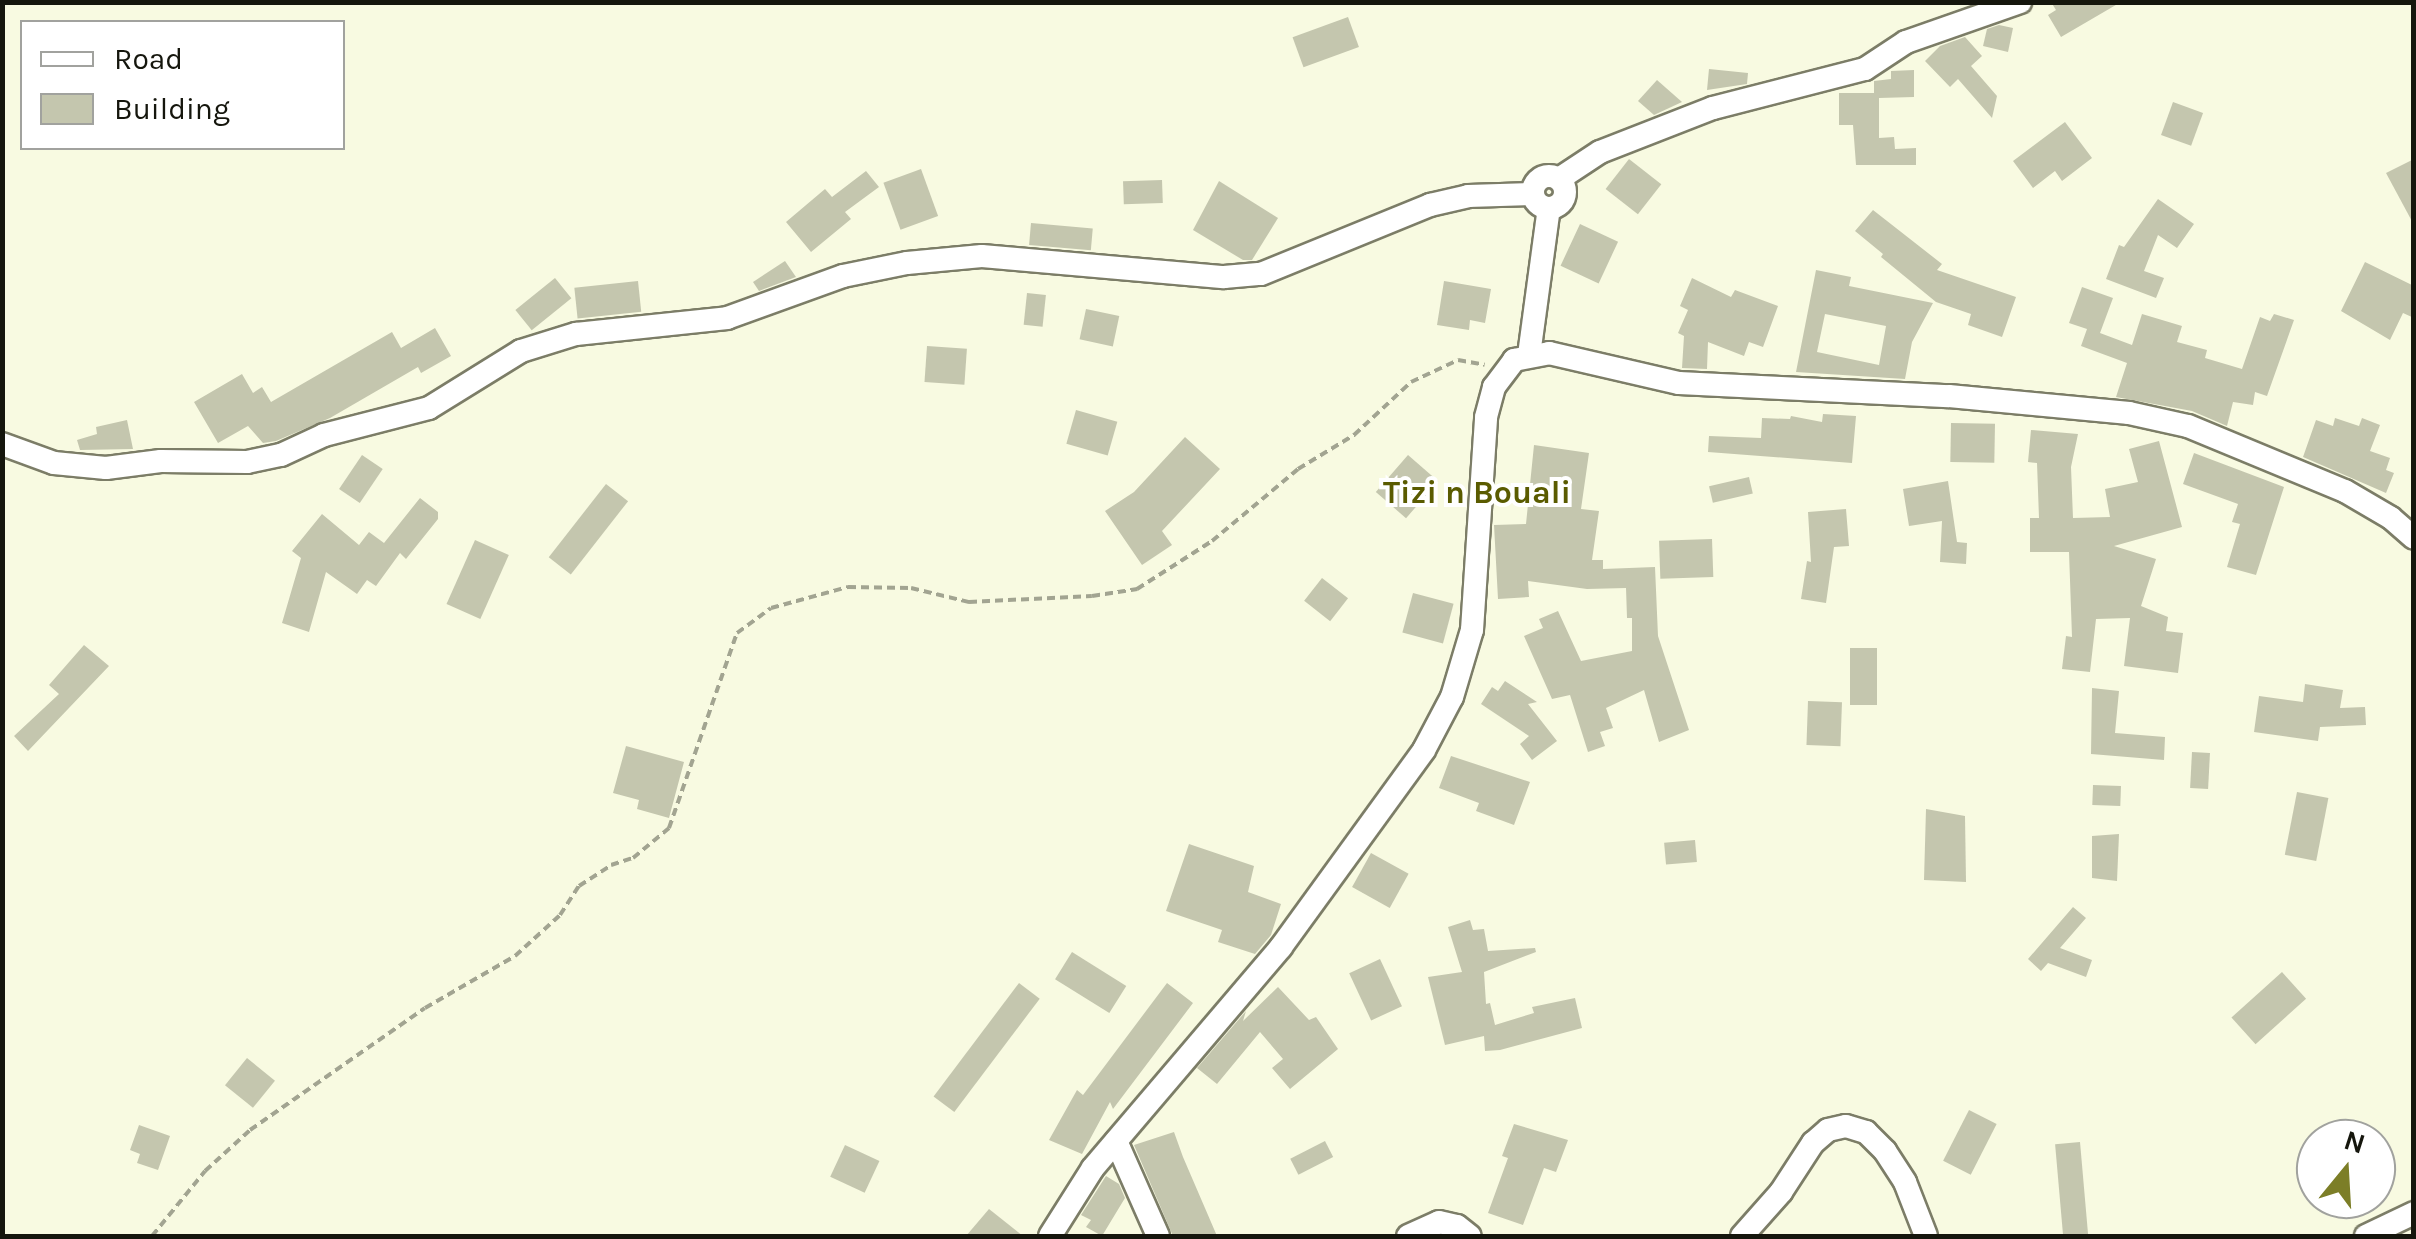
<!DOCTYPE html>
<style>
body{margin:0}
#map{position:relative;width:2416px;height:1239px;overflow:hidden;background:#f8fae1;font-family:Karla,sans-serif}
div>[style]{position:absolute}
.building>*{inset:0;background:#c4c6ae;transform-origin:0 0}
.path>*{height:4px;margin-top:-2px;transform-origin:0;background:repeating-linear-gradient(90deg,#a2a491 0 8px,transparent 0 13px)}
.roads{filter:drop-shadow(2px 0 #7c7d67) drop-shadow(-2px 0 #7c7d67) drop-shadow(0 2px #7c7d67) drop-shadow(0 -2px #7c7d67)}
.minor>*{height:22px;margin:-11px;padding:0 11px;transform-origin:11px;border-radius:11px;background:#fff}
.minor>.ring{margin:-11px;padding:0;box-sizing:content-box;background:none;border:22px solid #fff;border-radius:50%}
span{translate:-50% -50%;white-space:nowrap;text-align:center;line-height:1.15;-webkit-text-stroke:8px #fff;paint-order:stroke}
.quarter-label{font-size:32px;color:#5a5b00;font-weight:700}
.frame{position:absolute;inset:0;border:5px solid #15160d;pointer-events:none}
.legend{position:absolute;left:20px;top:20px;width:325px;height:130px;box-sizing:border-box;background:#fff;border:2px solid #a1a29e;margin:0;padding:12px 18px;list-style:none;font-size:30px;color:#15160d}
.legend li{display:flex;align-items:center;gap:20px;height:50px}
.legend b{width:50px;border:2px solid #a1a29e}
.north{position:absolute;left:2296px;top:1119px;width:100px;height:100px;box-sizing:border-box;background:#fff;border:2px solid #a1a29e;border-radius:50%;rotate:18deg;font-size:28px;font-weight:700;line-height:40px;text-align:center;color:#15160d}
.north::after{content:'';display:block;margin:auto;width:35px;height:45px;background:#7c7e27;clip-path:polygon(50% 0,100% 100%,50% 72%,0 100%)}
</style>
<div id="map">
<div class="building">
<i style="clip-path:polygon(2051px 2px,2121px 2px,2061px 37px,2048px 15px,2056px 10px)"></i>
<i style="left:1348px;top:17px;width:32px;height:59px;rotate:70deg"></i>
<i style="clip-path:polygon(1999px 25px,2013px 28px,2008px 52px,1983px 46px,1987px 29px)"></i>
<i style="clip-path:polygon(1965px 37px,1982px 56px,1971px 66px,1997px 96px,1992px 118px,1958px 79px,1950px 87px,1925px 61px,1940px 46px)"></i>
<i style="clip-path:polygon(1709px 69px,1748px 73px,1747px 84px,1707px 90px)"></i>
<i style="clip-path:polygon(1914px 70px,1914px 97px,1879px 98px,1879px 138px,1894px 137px,1895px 149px,1916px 148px,1916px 165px,1856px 165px,1853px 125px,1839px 125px,1839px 93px,1874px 93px,1874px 81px,1891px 79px,1891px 71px)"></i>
<i style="clip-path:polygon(1657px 80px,1682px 102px,1654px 115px,1638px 101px)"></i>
<i style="left:2173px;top:102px;width:32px;height:35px;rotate:20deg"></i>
<i style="clip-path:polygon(2065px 122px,2092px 158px,2062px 181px,2055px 171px,2033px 188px,2013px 161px)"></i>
<i style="left:1629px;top:159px;width:41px;height:38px;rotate:38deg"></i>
<i style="clip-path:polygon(2414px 159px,2414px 225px,2386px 173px)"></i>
<i style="left:921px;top:169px;width:50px;height:40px;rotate:70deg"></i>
<i style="clip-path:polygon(866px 171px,879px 187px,845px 212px,851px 219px,811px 252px,786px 222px,825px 189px,832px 197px)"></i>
<i style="left:1162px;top:180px;width:23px;height:39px;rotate:88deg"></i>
<i style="clip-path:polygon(1219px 181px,1278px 218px,1252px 260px,1243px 260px,1193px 230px)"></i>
<i style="clip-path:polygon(2158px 199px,2194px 224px,2177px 248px,2158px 235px,2144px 271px,2164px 278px,2156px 298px,2106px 279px,2119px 245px,2124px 247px)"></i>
<i style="clip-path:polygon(1873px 210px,1942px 264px,1937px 270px,2016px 297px,2002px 337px,1968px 325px,1971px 314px,1936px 302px,1881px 257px,1883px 254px,1855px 231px)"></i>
<i style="left:1031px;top:223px;width:62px;height:22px;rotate:5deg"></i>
<i style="left:1580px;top:224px;width:42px;height:46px;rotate:25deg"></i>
<i style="clip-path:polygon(785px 261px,796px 277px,759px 291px,753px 282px)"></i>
<i style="clip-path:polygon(2365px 262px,2414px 286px,2414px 318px,2403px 313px,2390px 340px,2341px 311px)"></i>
<i style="clip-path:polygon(evenodd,1816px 270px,1851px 277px,1849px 286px,1933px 303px,1912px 342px,1905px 379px,1796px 372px,1816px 270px,1825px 314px,1886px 326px,1879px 365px,1817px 352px,1825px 314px)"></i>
<i style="left:555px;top:278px;width:26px;height:51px;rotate:51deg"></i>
<i style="clip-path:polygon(1692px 278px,1731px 297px,1735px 290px,1778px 306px,1763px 347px,1749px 342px,1744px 356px,1708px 342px,1707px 369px,1682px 368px,1684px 336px,1678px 333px,1688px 310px,1680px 306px)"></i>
<i style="left:638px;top:281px;width:31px;height:64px;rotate:84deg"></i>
<i style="clip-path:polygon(1444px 281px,1491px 289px,1485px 323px,1470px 320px,1469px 330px,1437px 325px)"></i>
<i style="clip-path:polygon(2082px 287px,2113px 298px,2100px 333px,2132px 345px,2142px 314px,2182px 326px,2177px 342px,2207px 350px,2205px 358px,2242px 369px,2260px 317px,2270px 321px,2274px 314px,2294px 320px,2267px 396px,2255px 392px,2253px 405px,2233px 402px,2227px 426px,2192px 411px,2116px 397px,2127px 363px,2081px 346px,2087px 329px,2069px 323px)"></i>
<i style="left:1027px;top:293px;width:19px;height:32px;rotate:6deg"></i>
<i style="left:1086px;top:309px;width:34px;height:31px;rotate:12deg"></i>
<i style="clip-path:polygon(435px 328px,451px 356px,421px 373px,418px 367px,330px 418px,276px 441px,263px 443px,248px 426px,218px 443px,194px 402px,242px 374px,253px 393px,262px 387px,271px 402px,392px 332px,401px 348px)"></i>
<i style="left:927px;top:346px;width:40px;height:36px;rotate:4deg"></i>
<i style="left:1076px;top:410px;width:43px;height:35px;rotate:16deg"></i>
<i style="clip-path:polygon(1823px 414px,1856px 416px,1852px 463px,1708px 452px,1709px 436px,1761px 438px,1762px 418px,1790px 419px,1791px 416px,1822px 422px)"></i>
<i style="clip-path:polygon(2335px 418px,2359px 426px,2362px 418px,2380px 425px,2370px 451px,2390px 458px,2386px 470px,2394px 473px,2386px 493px,2303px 457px,2316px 420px,2333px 426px)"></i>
<i style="clip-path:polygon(127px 420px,133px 449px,80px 450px,77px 440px,97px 434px,96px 427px)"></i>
<i style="left:1951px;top:423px;width:44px;height:39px;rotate:1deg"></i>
<i style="clip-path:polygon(2031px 430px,2078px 434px,2071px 467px,2073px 518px,2110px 517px,2105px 489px,2138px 482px,2129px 449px,2159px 441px,2182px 527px,2114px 546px,2156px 559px,2141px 606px,2168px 617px,2166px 631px,2183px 633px,2178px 673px,2124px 666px,2130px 618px,2096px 619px,2090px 672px,2062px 669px,2066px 636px,2072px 637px,2069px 552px,2030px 552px,2030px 518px,2039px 518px,2037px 463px,2028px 462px)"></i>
<i style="clip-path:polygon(1185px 437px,1220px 469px,1162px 531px,1172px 545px,1142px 565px,1105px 511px,1134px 492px)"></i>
<i style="clip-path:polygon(1534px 445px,1589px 453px,1581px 509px,1599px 511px,1592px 560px,1603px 560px,1603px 569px,1655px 567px,1658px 636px,1689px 730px,1659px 742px,1644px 690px,1606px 708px,1613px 728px,1600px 732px,1605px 746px,1588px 752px,1570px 695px,1552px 699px,1524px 636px,1543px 628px,1539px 619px,1558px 611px,1581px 661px,1632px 651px,1632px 618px,1627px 618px,1626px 588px,1587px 589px,1528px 581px,1529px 597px,1498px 599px,1494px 525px,1526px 524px)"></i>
<i style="clip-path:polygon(2194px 453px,2284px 487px,2256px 575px,2227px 567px,2240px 524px,2232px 522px,2238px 504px,2183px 484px)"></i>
<i style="left:362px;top:455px;width:25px;height:41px;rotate:34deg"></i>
<i style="left:1408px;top:455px;width:40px;height:49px;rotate:41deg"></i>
<i style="left:1749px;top:477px;width:17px;height:41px;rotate:77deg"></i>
<i style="clip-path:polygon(1948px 481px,1957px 542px,1967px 543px,1966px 564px,1940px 562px,1942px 521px,1909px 526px,1903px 489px)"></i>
<i style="left:606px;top:484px;width:28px;height:93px;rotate:38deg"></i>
<i style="clip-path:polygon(420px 498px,438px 512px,438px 519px,406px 559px,400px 553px,376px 586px,367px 580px,357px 594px,326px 572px,309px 632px,282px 623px,301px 558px,292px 551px,322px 514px,359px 545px,369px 532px,384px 543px)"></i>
<i style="clip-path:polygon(1846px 509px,1849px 546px,1834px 547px,1826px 603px,1801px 599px,1807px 561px,1811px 562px,1808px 512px)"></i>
<i style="left:1712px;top:539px;width:38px;height:53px;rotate:88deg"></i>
<i style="left:475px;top:540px;width:37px;height:70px;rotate:24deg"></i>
<i style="left:1322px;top:578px;width:33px;height:29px;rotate:38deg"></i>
<i style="left:1413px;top:593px;width:42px;height:41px;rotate:15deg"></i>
<i style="clip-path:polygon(84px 645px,109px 666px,28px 751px,14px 736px,59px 694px,49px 685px)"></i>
<i style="left:1850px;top:648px;width:27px;height:57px"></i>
<i style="clip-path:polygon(1505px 681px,1537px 702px,1528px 704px,1557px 741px,1532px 760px,1520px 744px,1529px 736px,1481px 704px,1492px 687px,1498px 691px)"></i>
<i style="clip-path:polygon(2305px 684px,2343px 690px,2340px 708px,2365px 707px,2366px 725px,2320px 727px,2318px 741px,2254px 732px,2259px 696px,2303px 702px)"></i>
<i style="clip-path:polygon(2092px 688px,2119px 691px,2115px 733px,2165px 737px,2164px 760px,2091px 754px)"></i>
<i style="left:1808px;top:701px;width:34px;height:44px;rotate:2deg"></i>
<i style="clip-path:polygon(626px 746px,684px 762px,669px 818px,637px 809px,639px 800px,613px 793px)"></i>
<i style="left:2192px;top:752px;width:18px;height:36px;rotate:3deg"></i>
<i style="clip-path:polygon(1451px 756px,1530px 782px,1514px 825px,1476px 811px,1479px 803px,1439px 788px)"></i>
<i style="left:2093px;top:785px;width:28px;height:20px;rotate:2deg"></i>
<i style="left:2297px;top:792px;width:32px;height:64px;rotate:11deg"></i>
<i style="clip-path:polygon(1926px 809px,1965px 816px,1966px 882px,1924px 880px)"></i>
<i style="clip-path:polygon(2119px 834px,2117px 881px,2092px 878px,2092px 836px)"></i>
<i style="left:1695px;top:840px;width:22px;height:31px;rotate:85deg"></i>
<i style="clip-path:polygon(1189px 844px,1254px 866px,1248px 892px,1281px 904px,1271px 935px,1255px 954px,1218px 942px,1222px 930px,1166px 911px)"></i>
<i style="left:1371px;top:853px;width:43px;height:39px;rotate:29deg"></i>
<i style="clip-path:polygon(2073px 907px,2086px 918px,2060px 948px,2092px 960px,2086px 977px,2048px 963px,2041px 971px,2028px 959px)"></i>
<i style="clip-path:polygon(1470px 920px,1473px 930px,1484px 929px,1488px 951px,1535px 948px,1536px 952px,1484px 972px,1486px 1004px,1490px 1003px,1495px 1025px,1534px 1013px,1532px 1007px,1575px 998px,1582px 1028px,1500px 1050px,1485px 1051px,1484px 1036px,1445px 1045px,1428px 977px,1462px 972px,1448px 927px)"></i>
<i style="left:1072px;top:952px;width:64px;height:32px;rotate:32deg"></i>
<i style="left:1380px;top:959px;width:52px;height:34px;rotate:65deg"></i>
<i style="left:2282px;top:972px;width:36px;height:68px;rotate:48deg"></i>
<i style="left:1019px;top:983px;width:26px;height:142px;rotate:37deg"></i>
<i style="clip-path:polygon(1167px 983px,1193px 1003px,1113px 1109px,1110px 1102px,1082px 1154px,1049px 1140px,1077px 1090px,1083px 1095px)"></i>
<i style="clip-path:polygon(1278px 987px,1309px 1020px,1316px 1017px,1338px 1049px,1290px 1089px,1272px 1068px,1283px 1059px,1260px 1032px,1217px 1084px,1197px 1068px,1246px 1011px,1243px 1021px)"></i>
<i style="left:247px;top:1058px;width:36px;height:35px;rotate:39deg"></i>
<i style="left:1969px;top:1110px;width:31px;height:57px;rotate:27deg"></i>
<i style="clip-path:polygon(1514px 1124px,1568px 1140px,1556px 1172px,1544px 1168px,1523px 1225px,1488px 1213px,1508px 1158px,1502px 1156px)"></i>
<i style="clip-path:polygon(139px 1125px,170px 1136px,158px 1170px,137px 1163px,140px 1154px,130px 1150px)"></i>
<i style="clip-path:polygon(1174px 1132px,1183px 1157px,1217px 1236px,1173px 1236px,1134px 1145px)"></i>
<i style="left:1325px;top:1141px;width:18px;height:39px;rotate:63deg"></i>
<i style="left:2080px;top:1142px;width:94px;height:25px;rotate:85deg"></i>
<i style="left:845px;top:1145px;width:38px;height:35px;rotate:25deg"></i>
<i style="clip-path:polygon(1106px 1176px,1119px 1184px,1125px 1198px,1102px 1236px,1086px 1227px,1091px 1220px,1081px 1215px)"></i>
<i style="clip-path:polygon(989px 1209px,1023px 1236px,966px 1236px)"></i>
</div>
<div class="path">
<i style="left:152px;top:1236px;width:84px;rotate:-50.8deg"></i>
<i style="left:205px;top:1171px;width:61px;rotate:-42.3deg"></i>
<i style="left:250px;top:1130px;width:213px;rotate:-34.9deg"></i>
<i style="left:425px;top:1008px;width:104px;rotate:-30deg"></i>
<i style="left:515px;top:956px;width:61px;rotate:-42.3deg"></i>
<i style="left:560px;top:915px;width:35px;rotate:-57deg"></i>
<i style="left:579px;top:886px;width:38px;rotate:-33deg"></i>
<i style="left:611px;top:865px;width:23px;rotate:-18deg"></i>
<i style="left:633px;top:858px;width:47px;rotate:-39.8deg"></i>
<i style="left:669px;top:828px;width:207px;rotate:-70.8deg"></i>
<i style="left:737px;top:633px;width:42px;rotate:-36.3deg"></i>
<i style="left:771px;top:608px;width:80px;rotate:-15.3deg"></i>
<i style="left:848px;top:587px;width:63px;rotate:0.9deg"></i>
<i style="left:911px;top:588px;width:60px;rotate:13.6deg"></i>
<i style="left:969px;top:602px;width:123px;rotate:-2.8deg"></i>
<i style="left:1092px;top:596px;width:46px;rotate:-8.8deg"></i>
<i style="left:1137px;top:589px;width:89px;rotate:-32.6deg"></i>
<i style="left:1212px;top:541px;width:112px;rotate:-39.9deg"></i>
<i style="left:1298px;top:469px;width:66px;rotate:-31.3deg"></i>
<i style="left:1354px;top:435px;width:78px;rotate:-42.9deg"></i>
<i style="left:1411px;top:382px;width:52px;rotate:-25.1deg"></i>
<i style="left:1458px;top:360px;width:27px;rotate:10deg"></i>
</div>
<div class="roads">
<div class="minor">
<i class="ring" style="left:1533px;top:176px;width:10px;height:10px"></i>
<i style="left:1559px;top:179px;width:49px;rotate:-33.4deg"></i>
<i style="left:1600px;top:152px;width:121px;rotate:-21.3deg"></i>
<i style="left:1713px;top:108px;width:157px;rotate:-14.4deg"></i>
<i style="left:1865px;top:69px;width:49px;rotate:-33.4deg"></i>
<i style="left:1906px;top:42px;width:121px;rotate:-19.3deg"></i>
<i style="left:1529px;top:355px;width:148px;rotate:-82.3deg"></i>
<i style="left:2px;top:444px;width:55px;rotate:20.1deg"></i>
<i style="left:54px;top:463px;width:52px;rotate:5.5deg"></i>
<i style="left:106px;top:468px;width:55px;rotate:-7.3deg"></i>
<i style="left:161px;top:461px;width:86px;rotate:0.7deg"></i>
<i style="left:247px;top:462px;width:35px;rotate:-12deg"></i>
<i style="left:281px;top:455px;width:47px;rotate:-24.9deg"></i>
<i style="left:324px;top:435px;width:108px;rotate:-14.4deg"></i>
<i style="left:429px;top:408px;width:108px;rotate:-31.8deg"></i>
<i style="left:521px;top:351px;width:58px;rotate:-17.2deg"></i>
<i style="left:576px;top:334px;width:152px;rotate:-6deg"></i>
<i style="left:727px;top:318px;width:123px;rotate:-19.9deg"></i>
<i style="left:843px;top:276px;width:65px;rotate:-11.5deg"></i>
<i style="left:907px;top:263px;width:75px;rotate:-5.3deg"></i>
<i style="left:982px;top:256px;width:243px;rotate:5deg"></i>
<i style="left:1224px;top:277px;width:37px;rotate:-5deg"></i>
<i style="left:1261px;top:274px;width:183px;rotate:-22.2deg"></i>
<i style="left:1430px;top:205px;width:39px;rotate:-13deg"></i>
<i style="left:1468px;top:196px;width:64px;rotate:-1.8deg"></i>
<i style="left:1116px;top:1141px;width:104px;rotate:66.1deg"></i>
<i style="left:1050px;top:1236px;width:80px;rotate:-57.7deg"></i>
<i style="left:1093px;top:1168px;width:290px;rotate:-49.6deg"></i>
<i style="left:1281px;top:947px;width:243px;rotate:-54deg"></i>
<i style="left:1424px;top:750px;width:60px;rotate:-62.2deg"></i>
<i style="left:1452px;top:697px;width:70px;rotate:-73.4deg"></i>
<i style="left:1472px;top:630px;width:213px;rotate:-86.2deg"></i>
<i style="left:1486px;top:417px;width:31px;rotate:-75deg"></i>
<i style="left:1494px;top:387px;width:34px;rotate:-53deg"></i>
<i style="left:1514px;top:360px;width:36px;rotate:-11deg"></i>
<i style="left:1549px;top:353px;width:133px;rotate:13deg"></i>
<i style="left:1679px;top:383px;width:270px;rotate:2.8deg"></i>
<i style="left:1949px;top:396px;width:181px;rotate:5.4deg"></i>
<i style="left:2129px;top:413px;width:60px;rotate:12.4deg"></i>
<i style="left:2188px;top:426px;width:170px;rotate:22.5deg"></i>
<i style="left:2345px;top:491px;width:53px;rotate:30.4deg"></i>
<i style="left:2391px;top:518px;width:30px;rotate:41deg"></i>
<i style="left:1408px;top:1236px;width:34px;rotate:-24deg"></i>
<i style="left:1439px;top:1222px;width:18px;rotate:13deg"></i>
<i style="left:1457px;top:1226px;width:16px;rotate:38deg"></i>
<i style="left:1742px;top:1236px;width:59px;rotate:-48.4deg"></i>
<i style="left:1781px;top:1192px;width:59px;rotate:-56.9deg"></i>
<i style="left:1813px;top:1143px;width:20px;rotate:-41deg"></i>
<i style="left:1828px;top:1130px;width:18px;rotate:-13deg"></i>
<i style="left:1846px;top:1126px;width:21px;rotate:17deg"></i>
<i style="left:1866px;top:1132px;width:27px;rotate:45deg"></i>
<i style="left:1885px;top:1151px;width:37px;rotate:57deg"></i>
<i style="left:1905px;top:1182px;width:58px;rotate:68.7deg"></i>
<i style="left:2366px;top:1236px;width:53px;rotate:-25.6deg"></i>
</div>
</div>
<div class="quarter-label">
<span style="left:1477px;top:493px">Tizi n Bouali</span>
</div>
<div class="frame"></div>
<ul class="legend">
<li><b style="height:12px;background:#fff"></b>Road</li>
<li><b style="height:28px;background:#c4c6ae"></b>Building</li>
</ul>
<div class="north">N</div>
</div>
